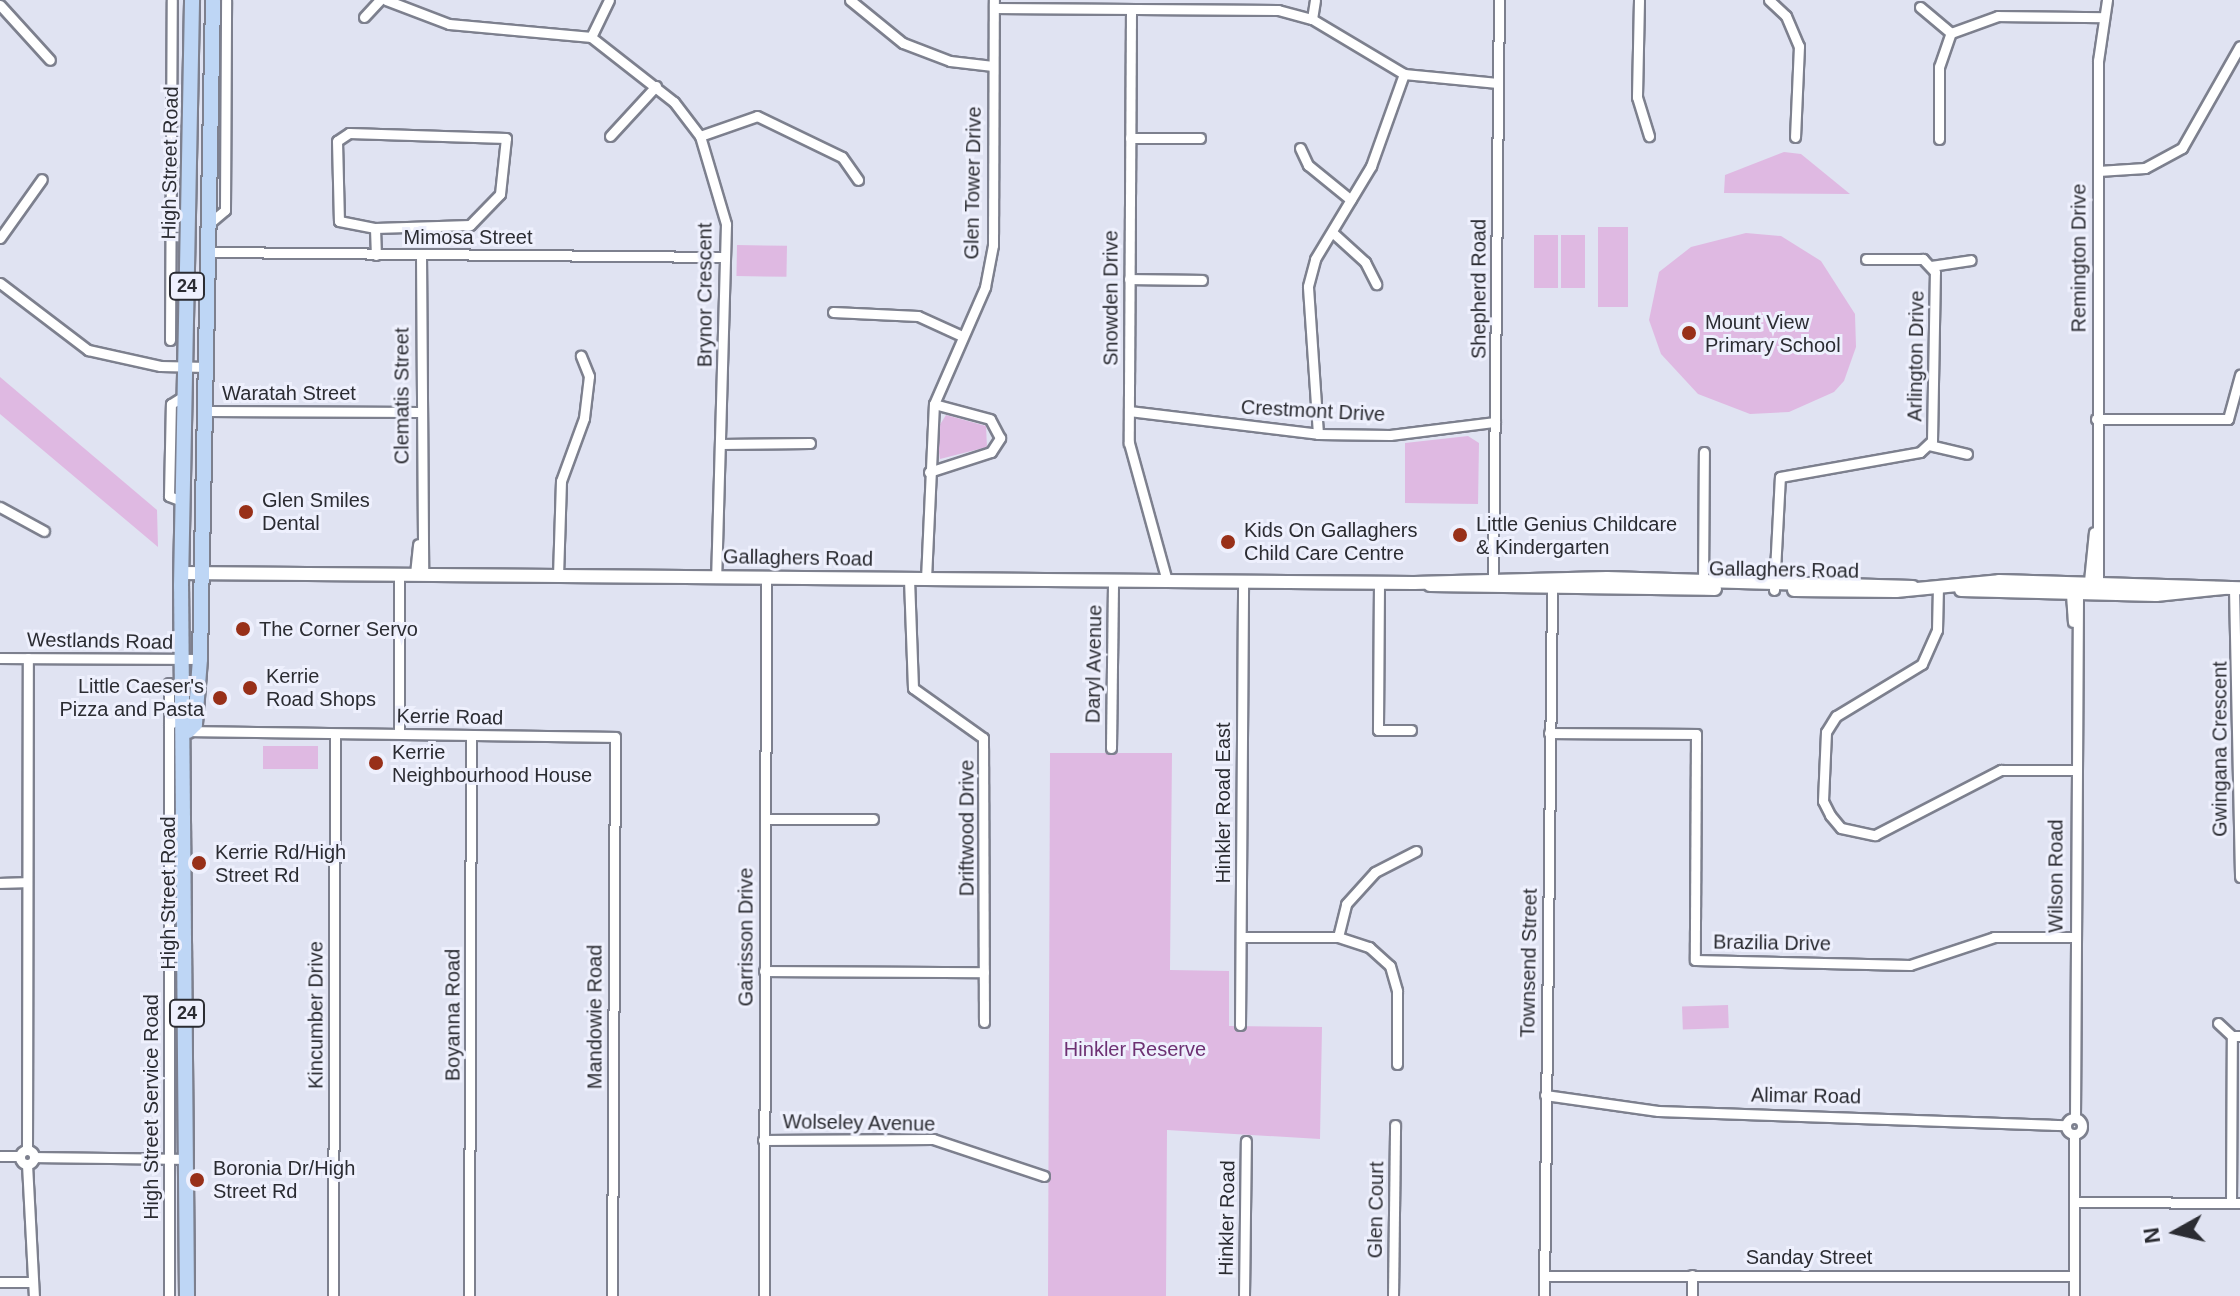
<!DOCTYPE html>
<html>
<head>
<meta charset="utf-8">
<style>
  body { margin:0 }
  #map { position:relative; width:2240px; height:1296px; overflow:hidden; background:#e0e3f2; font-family:Arial,sans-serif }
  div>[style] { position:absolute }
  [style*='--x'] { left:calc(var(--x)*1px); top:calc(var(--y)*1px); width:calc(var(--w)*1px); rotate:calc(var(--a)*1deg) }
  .green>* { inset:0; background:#dfb9e2; transform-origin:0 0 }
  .roads { filter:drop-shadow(2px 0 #7d808e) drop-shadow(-2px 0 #7d808e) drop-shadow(0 2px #7d808e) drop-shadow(0 -2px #7d808e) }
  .street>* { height:9px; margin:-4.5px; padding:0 4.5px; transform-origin:4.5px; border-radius:4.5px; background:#fff }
  .street>.ring { margin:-4.5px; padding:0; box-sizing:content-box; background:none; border:9px solid #fff; border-radius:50% }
  .secondary>* { height:12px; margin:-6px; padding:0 6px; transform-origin:6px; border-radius:6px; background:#fff }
  .primary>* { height:14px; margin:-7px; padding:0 7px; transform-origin:7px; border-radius:7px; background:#bed6f5 }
  .dots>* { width:22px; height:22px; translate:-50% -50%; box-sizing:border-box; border:4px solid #eef0fd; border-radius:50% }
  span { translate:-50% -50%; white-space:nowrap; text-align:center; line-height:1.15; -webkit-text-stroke:6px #eef0fd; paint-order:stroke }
  .shield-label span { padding:2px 6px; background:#eef0fd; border:2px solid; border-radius:6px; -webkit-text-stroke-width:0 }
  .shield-label { font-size:18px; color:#2b2c32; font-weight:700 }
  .street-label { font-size:20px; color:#2b2c32 }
  .poi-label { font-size:20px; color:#2b2c32 }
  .left { translate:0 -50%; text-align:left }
  .right { translate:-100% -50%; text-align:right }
  .park-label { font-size:20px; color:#6d3173 }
  .north { position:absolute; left:2136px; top:1192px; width:80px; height:80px; -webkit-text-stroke:6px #eef0fd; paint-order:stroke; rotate:262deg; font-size:22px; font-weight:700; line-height:32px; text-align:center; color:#2b2c32 }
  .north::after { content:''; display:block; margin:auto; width:28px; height:36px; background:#2b2c32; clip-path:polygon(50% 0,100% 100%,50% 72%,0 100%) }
</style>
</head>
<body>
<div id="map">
  <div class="green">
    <i style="clip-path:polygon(1784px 152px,1801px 154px,1850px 194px,1724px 193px,1725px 175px)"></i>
    <i style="left:1598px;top:227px;width:30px;height:80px"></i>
    <i style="clip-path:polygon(1746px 233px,1781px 236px,1821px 261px,1855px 314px,1856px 347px,1844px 381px,1834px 392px,1789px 412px,1750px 414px,1698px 394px,1661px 354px,1649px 320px,1659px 272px,1691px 247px)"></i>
    <i style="left:1534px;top:235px;width:24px;height:53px"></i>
    <i style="left:1561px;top:235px;width:24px;height:53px"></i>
    <i style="left:737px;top:245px;width:50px;height:31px;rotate:1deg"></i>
    <i style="clip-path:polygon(0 377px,157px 510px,158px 547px,0 414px)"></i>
    <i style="clip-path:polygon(946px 415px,986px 426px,987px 447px,940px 459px,936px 431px)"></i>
    <i style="clip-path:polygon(1468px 436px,1479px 443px,1478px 504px,1405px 503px,1405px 443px)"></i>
    <i style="left:263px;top:746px;width:55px;height:23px"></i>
    <i style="clip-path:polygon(1050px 753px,1172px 753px,1170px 970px,1229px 971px,1229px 1026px,1322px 1027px,1320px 1139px,1167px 1130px,1166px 1296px,1048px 1296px)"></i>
    <i style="left:1728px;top:1005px;width:23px;height:46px;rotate:88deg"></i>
  </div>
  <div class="roads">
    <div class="street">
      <i style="--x:386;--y:0;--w:67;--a:20.9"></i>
      <i style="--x:449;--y:24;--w:143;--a:5.2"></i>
      <i style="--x:591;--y:37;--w:105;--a:38.1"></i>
      <i style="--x:674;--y:102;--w:43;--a:52.6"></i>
      <i style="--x:700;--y:136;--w:92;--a:73.5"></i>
      <i style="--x:726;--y:224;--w:353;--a:91.6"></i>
      <i style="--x:850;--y:0;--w:68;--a:39.1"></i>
      <i style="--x:903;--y:43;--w:50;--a:21"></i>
      <i style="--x:950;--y:61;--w:43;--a:6.6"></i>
      <i style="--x:1639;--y:0;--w:97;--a:91.2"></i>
      <i style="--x:1637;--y:97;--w:41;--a:72.9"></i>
      <i style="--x:1769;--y:0;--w:23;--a:43"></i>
      <i style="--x:1786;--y:16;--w:33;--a:67"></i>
      <i style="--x:1799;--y:46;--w:91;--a:92.5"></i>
      <i style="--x:0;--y:5;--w:74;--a:47.7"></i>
      <i style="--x:1920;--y:7;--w:40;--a:40"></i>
      <i style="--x:994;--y:8;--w:284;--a:0.4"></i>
      <i style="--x:1278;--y:10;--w:35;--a:15"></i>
      <i style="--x:1312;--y:19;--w:107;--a:30.9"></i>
      <i style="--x:1404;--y:74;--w:94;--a:5.5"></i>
      <i style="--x:1131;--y:10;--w:433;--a:90.3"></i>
      <i style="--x:1129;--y:443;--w:143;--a:74.6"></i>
      <i style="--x:364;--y:17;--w:23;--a:-47"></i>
      <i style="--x:1312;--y:19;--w:19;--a:-81"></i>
      <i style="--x:591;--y:37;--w:41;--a:-64.1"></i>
      <i style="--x:610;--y:136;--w:68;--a:-47.4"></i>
      <i style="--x:700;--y:136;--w:60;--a:-19.3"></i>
      <i style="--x:757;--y:116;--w:94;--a:25.8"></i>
      <i style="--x:842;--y:157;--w:28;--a:55"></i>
      <i style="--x:1130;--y:138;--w:70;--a:0"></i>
      <i style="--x:1939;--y:139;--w:72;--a:-90"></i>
      <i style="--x:1939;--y:67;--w:36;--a:-71"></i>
      <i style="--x:1951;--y:33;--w:50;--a:-19.9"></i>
      <i style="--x:1998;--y:16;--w:104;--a:0.6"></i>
      <i style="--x:1300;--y:148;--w:19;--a:65"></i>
      <i style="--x:1308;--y:165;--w:55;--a:39.1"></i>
      <i style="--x:2098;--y:171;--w:47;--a:-3.7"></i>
      <i style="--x:2145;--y:168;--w:42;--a:-28.4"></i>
      <i style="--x:2182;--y:148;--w:117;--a:-60.4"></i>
      <i style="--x:212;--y:221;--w:17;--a:-40"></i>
      <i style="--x:225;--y:210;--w:210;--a:-89.7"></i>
      <i style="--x:375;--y:228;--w:95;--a:-1.8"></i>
      <i style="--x:470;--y:225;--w:43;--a:-45.9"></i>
      <i style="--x:500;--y:194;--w:56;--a:-83.9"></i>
      <i style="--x:506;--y:138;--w:157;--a:-178.2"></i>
      <i style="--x:349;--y:133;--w:14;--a:146"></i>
      <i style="--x:337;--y:141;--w:80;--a:88.6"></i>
      <i style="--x:339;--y:221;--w:37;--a:11"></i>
      <i style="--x:375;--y:228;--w:27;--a:88"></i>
      <i style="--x:1332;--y:232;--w:45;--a:42.3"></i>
      <i style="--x:1365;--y:262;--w:25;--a:63"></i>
      <i style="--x:0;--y:238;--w:72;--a:-54.6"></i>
      <i style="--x:212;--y:252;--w:513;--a:0.56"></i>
      <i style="--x:421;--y:254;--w:321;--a:89.6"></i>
      <i style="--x:1931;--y:266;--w:40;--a:-8.5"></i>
      <i style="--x:1129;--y:279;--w:73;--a:0.8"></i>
      <i style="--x:0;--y:283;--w:111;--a:37.3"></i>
      <i style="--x:88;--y:350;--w:74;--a:12.5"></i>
      <i style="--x:160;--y:366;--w:48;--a:1.2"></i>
      <i style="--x:833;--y:312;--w:85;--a:2.7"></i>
      <i style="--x:918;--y:316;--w:48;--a:24.4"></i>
      <i style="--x:170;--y:340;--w:340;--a:-89.7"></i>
      <i style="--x:207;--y:411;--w:213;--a:0.3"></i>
      <i style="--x:1129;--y:411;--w:190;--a:6.9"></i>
      <i style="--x:1318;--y:434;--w:72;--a:0.8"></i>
      <i style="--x:1390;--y:435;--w:106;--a:-7.1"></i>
      <i style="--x:2096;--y:419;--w:132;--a:0"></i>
      <i style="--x:2228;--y:419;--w:46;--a:-74.7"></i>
      <i style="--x:1318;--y:434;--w:148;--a:-93.9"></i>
      <i style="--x:1308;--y:286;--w:28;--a:-75"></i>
      <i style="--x:1315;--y:259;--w:109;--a:-58.9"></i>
      <i style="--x:1371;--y:166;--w:98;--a:-70.3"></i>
      <i style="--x:720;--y:444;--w:90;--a:-0.6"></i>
      <i style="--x:1929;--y:445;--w:39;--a:13"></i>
      <i style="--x:929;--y:472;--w:65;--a:-17.9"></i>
      <i style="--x:991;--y:452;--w:17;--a:-57"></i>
      <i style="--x:1000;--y:438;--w:21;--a:-118"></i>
      <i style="--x:990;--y:419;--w:58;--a:-165"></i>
      <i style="--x:182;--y:501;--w:14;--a:-159"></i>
      <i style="--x:169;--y:496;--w:92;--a:-88.8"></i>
      <i style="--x:171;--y:404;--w:15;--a:-32"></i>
      <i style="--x:0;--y:507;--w:50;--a:28.6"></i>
      <i style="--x:415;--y:574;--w:30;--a:-84"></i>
      <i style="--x:558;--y:576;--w:95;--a:-88.2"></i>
      <i style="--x:561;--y:481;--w:67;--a:-69.9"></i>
      <i style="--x:584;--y:418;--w:42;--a:-83.2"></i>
      <i style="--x:589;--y:376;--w:22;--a:-112"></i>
      <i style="--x:1493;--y:578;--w:578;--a:-89.41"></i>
      <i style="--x:909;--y:579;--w:109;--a:87.9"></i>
      <i style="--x:913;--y:688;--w:86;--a:35.5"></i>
      <i style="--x:983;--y:738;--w:284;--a:89.8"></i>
      <i style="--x:926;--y:579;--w:175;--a:-87.4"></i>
      <i style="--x:934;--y:404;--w:128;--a:-66.4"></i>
      <i style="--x:985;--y:287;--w:43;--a:-79.2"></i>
      <i style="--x:993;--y:245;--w:245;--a:-89.8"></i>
      <i style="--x:2089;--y:581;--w:49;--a:-84.2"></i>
      <i style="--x:2098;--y:582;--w:521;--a:-90"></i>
      <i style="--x:2098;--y:61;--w:62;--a:-81.6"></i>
      <i style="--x:1379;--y:583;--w:147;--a:90.4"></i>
      <i style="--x:1378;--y:730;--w:33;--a:0"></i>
      <i style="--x:1703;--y:585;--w:133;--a:-89.6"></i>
      <i style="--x:1938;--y:586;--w:44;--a:91.3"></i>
      <i style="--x:1937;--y:630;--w:37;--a:114"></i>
      <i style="--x:1922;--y:664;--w:100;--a:148.8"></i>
      <i style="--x:1836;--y:716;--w:19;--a:122"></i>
      <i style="--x:1826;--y:732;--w:69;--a:92.5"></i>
      <i style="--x:1823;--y:801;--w:16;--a:63"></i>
      <i style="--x:1830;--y:815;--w:17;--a:50"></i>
      <i style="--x:1841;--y:828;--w:35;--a:12"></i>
      <i style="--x:1875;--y:835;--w:142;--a:-27.3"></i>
      <i style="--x:2001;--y:770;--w:73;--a:0"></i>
      <i style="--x:2234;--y:588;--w:289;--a:88.8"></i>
      <i style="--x:1774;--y:590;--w:113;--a:-87"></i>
      <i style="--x:1780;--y:477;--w:142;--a:-10.1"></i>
      <i style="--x:1920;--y:452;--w:16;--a:-43"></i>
      <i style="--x:1932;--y:441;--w:169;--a:-89"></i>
      <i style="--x:1935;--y:272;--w:18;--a:-133"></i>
      <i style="--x:1923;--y:259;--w:57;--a:180"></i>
      <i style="--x:2071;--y:594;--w:28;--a:86"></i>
      <i style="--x:0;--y:658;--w:200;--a:0.3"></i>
      <i style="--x:169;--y:683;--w:42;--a:90"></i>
      <i style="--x:188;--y:731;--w:427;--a:0.8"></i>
      <i style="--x:615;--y:737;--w:559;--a:90.31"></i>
      <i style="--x:399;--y:733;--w:159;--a:-90"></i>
      <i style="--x:1549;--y:733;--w:147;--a:0.4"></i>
      <i style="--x:1696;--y:734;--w:226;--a:90.3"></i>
      <i style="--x:1695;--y:960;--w:215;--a:1.3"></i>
      <i style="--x:1910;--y:965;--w:89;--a:-18.4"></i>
      <i style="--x:1994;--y:937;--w:80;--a:0"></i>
      <i style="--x:1111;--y:748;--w:168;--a:-89.3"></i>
      <i style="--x:765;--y:819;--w:108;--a:0"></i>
      <i style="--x:0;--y:883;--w:27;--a:-2"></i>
      <i style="--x:1241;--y:937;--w:97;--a:0"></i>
      <i style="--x:1338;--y:937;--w:33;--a:18"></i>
      <i style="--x:1369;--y:947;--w:28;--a:42"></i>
      <i style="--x:1390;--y:966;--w:26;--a:74"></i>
      <i style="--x:1397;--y:991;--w:73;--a:90"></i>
      <i style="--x:1338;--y:937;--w:34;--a:-76"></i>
      <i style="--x:1346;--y:904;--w:43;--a:-47.8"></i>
      <i style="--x:1375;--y:872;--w:46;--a:-27.1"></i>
      <i style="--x:764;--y:971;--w:220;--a:0.3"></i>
      <i style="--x:2218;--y:1023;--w:19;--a:43"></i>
      <i style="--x:1240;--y:1025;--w:444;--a:-89.6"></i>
      <i style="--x:1545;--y:1095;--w:114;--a:8.1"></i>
      <i style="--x:1658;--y:1111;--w:408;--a:2"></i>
      <i style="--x:2075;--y:1118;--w:524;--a:-89.67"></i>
      <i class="ring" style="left:2066px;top:1118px;width:7px;height:7px"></i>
      <i style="--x:2074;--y:1134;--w:162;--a:90"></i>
      <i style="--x:763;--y:1140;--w:170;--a:-0.3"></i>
      <i style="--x:933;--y:1139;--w:117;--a:18.4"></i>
      <i style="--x:27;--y:1149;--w:491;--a:-89.9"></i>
      <i class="ring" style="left:20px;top:1150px;width:5px;height:5px"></i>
      <i style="--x:0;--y:1156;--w:20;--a:0"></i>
      <i style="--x:34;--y:1157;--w:153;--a:0.7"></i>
      <i style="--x:27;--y:1164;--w:132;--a:87"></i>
      <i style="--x:2074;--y:1202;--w:166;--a:0.3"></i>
      <i style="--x:2231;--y:1203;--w:167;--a:-89.7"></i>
      <i style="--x:2232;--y:1036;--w:8;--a:0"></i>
      <i style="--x:1545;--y:1276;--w:529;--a:0"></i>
      <i style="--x:0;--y:1282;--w:33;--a:0"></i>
      <i style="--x:169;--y:1296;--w:571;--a:-90"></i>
      <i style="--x:169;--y:725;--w:17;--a:-36"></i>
      <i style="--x:333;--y:1296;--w:562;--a:-89.8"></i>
      <i style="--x:469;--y:1296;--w:561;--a:-89.8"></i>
      <i style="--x:764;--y:1296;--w:719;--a:-89.84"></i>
      <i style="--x:1244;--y:1296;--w:155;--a:-89.3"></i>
      <i style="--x:1393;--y:1296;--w:171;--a:-89.3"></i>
      <i style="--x:1544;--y:1296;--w:706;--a:-89.35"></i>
      <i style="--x:1692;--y:1296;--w:21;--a:-90"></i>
    </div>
    <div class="secondary">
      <i style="--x:181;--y:573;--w:1233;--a:0.46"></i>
      <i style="--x:1414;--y:583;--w:193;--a:-1.5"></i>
      <i style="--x:1607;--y:578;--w:306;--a:1.7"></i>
      <i style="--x:1430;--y:585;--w:285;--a:0.8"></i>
      <i style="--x:1794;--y:590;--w:102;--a:0.6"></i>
      <i style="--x:1896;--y:591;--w:103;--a:-5.5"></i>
      <i style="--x:1999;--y:581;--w:241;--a:1.7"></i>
      <i style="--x:1961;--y:590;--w:195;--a:1.5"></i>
      <i style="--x:2156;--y:595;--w:68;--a:-5.9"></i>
    </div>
    <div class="primary">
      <i style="--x:188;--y:731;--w:10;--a:-45"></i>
      <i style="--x:195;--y:724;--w:65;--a:-85.6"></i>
      <i style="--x:200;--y:659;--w:659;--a:-88.87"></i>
      <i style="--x:187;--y:1296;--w:710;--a:-90.48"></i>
      <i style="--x:181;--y:586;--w:586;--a:-88.92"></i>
    </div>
  </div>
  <div class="dots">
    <i style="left:1689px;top:333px;background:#983019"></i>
    <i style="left:246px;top:512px;background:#983019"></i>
    <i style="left:1460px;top:535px;background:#983019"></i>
    <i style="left:1228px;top:542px;background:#983019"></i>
    <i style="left:243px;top:629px;background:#983019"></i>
    <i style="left:250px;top:688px;background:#983019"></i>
    <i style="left:220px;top:698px;background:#983019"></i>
    <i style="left:376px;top:763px;background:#983019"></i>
    <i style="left:199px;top:863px;background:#983019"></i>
    <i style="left:197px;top:1180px;background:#983019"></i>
  </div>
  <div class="shield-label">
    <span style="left:187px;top:286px">24</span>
    <span style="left:187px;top:1013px">24</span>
  </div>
  <div class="street-label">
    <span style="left:170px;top:163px;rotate:-89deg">High Street Road</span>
    <span style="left:973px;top:183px;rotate:-89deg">Glen Tower Drive</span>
    <span style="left:468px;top:237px">Mimosa Street</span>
    <span style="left:2079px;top:258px;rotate:-90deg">Remington Drive</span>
    <span style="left:1479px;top:289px;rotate:-90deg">Shepherd Road</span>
    <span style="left:705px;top:295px;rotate:-90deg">Brynor Crescent</span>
    <span style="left:1111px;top:298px;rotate:-90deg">Snowden Drive</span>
    <span style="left:1916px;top:356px;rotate:-89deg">Arlington Drive</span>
    <span style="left:289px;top:393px">Waratah Street</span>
    <span style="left:402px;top:396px;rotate:-90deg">Clematis Street</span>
    <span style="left:1313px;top:411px;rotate:3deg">Crestmont Drive</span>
    <span style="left:798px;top:558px;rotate:1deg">Gallaghers Road</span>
    <span style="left:1784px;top:570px;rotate:1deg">Gallaghers Road</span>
    <span style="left:100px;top:641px;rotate:1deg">Westlands Road</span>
    <span style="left:1094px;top:664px;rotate:-89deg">Daryl Avenue</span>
    <span style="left:450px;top:717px;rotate:1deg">Kerrie Road</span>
    <span style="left:2220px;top:749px;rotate:-90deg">Gwingana Crescent</span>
    <span style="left:1223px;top:803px;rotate:-90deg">Hinkler Road East</span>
    <span style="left:967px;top:828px;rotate:-90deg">Driftwood Drive</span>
    <span style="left:2056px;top:876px;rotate:-90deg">Wilson Road</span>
    <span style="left:168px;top:893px;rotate:-90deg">High Street Road</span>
    <span style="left:746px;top:937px;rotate:-90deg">Garrisson Drive</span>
    <span style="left:1772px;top:943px;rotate:1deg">Brazilia Drive</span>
    <span style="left:1529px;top:963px;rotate:-89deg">Townsend Street</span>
    <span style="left:316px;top:1015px;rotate:-90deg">Kincumber Drive</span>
    <span style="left:453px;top:1015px;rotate:-90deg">Boyanna Road</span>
    <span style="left:595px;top:1017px;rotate:-90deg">Mandowie Road</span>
    <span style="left:1806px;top:1096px;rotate:1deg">Alimar Road</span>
    <span style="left:151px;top:1107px;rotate:-90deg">High Street Service Road</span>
    <span style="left:859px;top:1123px;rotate:1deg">Wolseley Avenue</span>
    <span style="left:1376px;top:1210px;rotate:-89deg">Glen Court</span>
    <span style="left:1227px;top:1218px;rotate:-89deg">Hinkler Road</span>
    <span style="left:1809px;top:1257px">Sanday Street</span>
  </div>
  <div class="poi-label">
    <span class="left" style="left:1705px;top:334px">Mount View<br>Primary School</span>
    <span class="left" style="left:262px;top:512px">Glen Smiles<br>Dental</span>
    <span class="left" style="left:1476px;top:536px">Little Genius Childcare<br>&amp; Kindergarten</span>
    <span class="left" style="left:1244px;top:542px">Kids On Gallaghers<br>Child Care Centre</span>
    <span class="left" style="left:259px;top:629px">The Corner Servo</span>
    <span class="left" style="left:266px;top:688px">Kerrie<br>Road Shops</span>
    <span class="right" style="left:204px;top:698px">Little Caeser's<br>Pizza and Pasta</span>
    <span class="left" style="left:392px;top:764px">Kerrie<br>Neighbourhood House</span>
    <span class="left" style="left:215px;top:864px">Kerrie Rd/High<br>Street Rd</span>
    <span class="left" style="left:213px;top:1180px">Boronia Dr/High<br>Street Rd</span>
  </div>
  <div class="park-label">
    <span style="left:1135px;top:1049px">Hinkler Reserve</span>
  </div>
  <div class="north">N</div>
</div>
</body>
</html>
